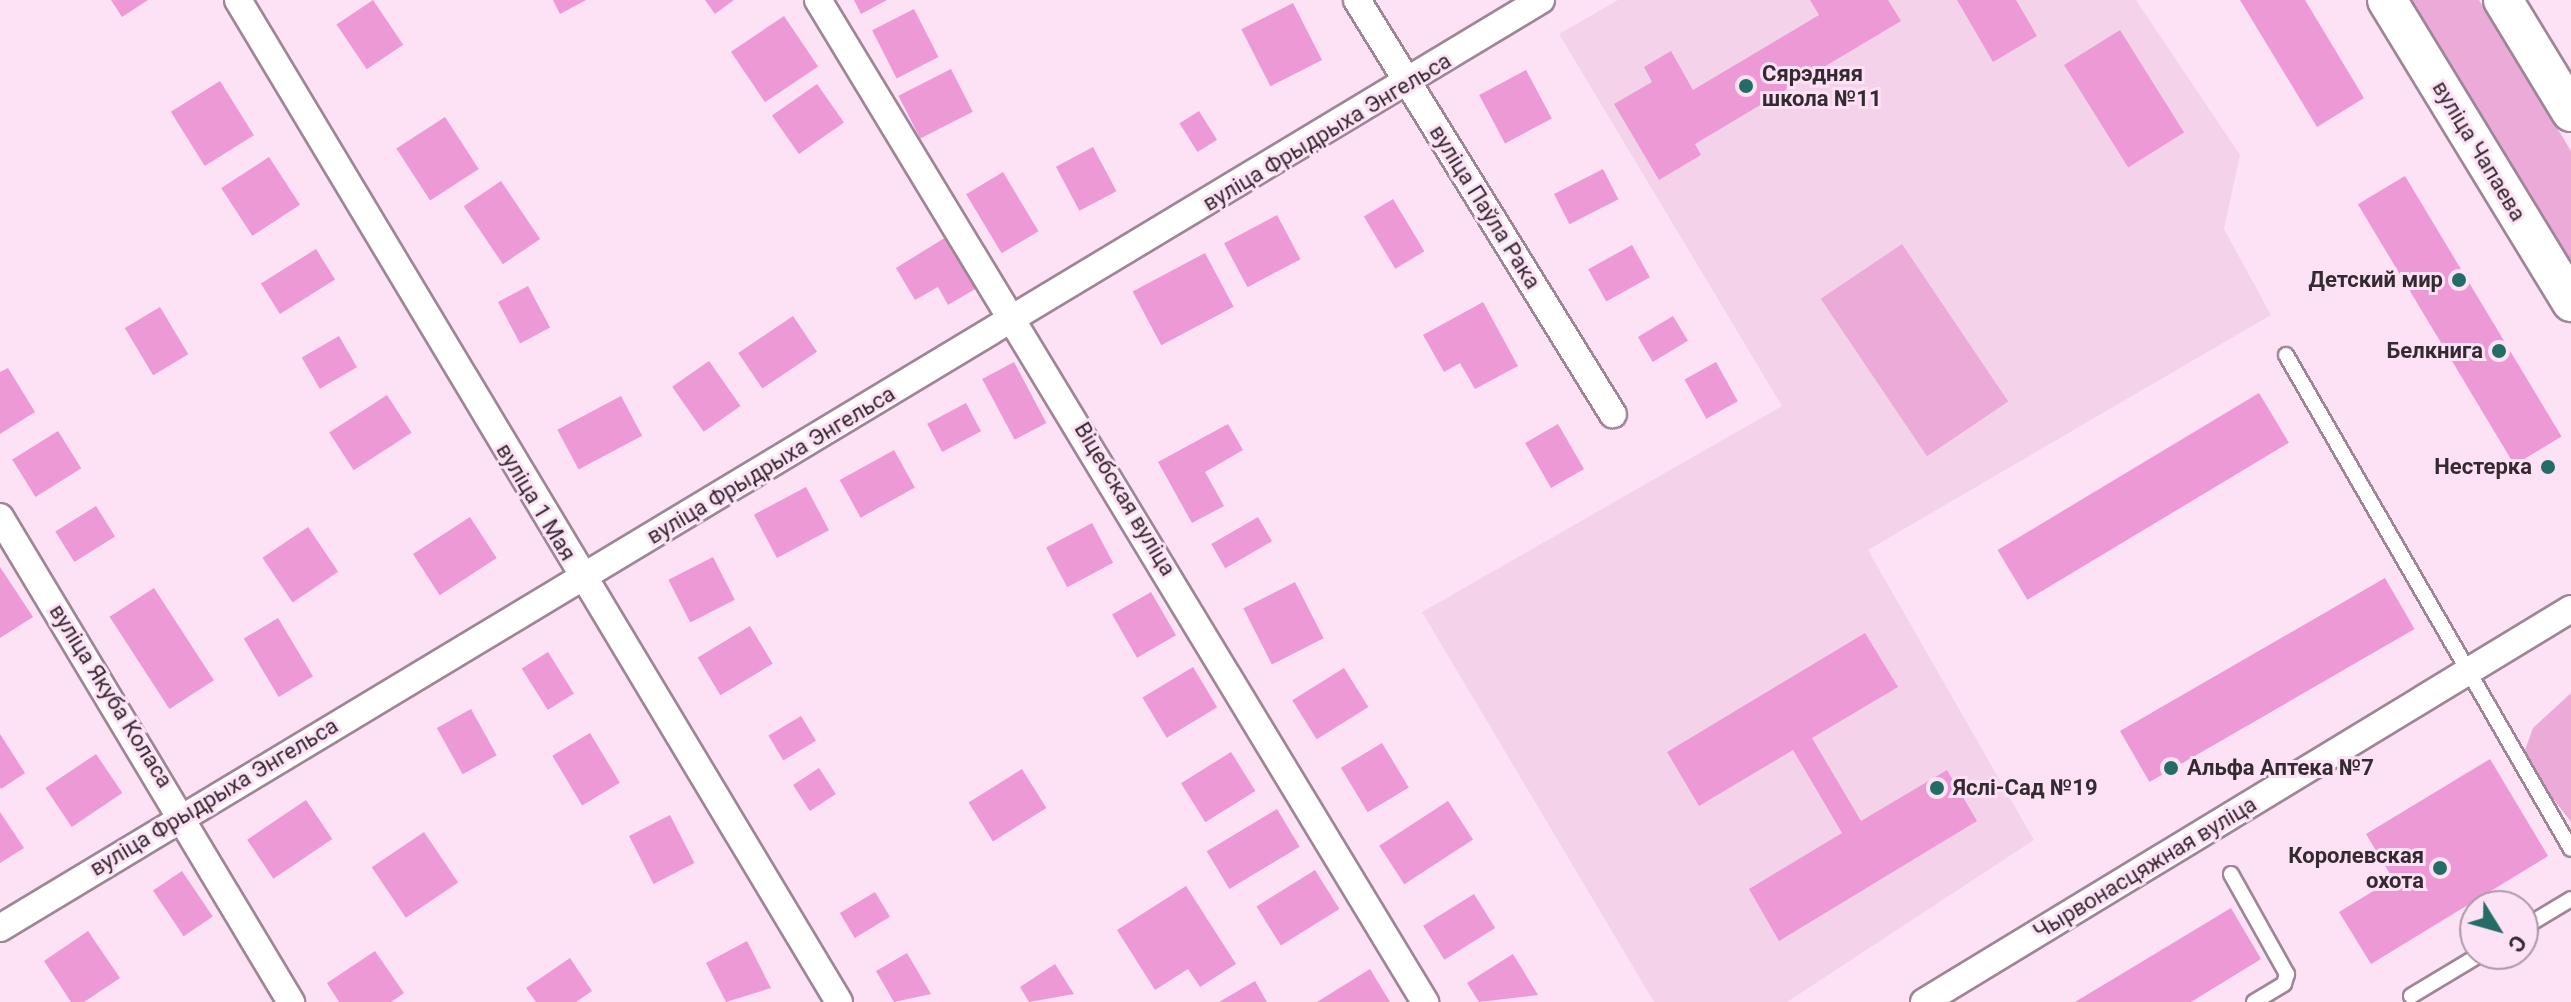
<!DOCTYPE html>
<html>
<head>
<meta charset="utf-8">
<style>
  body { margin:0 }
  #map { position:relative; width:2571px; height:1002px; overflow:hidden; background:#fde2f5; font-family:Roboto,sans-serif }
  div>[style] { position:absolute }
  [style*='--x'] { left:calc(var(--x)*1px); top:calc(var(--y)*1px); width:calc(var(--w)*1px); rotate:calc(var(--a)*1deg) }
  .built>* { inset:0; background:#f4d3ea }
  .green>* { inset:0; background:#ecaad9; transform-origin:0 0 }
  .building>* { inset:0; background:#ed99d6; transform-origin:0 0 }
  .roads { filter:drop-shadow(2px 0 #9e8697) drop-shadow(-2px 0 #9e8697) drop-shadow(0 2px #9e8697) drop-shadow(0 -2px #9e8697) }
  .service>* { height:14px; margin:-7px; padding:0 7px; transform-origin:7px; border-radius:7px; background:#fff }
  .minor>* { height:26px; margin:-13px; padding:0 13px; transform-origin:13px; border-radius:13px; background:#fff }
  .secondary>* { height:38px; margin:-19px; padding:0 19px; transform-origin:19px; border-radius:19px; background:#fff }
  .dots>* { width:22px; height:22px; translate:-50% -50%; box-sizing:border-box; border:4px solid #fde2f5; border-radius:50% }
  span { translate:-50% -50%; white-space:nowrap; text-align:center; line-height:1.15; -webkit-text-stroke:6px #fde2f5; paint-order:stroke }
  .poi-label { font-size:22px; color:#342a31; font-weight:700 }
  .left { translate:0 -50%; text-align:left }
  .right { translate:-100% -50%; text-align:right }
  .street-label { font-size:22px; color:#342a31 }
  .north { position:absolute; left:2459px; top:890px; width:80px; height:80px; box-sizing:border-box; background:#fde2f5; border:2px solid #ad98a7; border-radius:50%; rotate:127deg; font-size:22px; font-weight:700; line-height:32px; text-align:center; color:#342a31 }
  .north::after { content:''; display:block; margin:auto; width:28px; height:36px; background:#246d67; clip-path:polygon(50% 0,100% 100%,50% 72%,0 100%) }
</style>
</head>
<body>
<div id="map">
  <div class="built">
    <i style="clip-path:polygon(1618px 0,2136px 0,2240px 155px,2224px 229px,2271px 315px,1868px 550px,2034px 840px,1787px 1002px,1654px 1002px,1422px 612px,1782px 406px,1559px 34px)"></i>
  </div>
  <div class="green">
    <i style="clip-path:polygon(2401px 0,2479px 0,2571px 151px,2571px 281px)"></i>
    <i style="left:1902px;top:244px;width:190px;height:98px;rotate:56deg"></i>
    <i style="clip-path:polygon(2571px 693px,2571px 822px,2522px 758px,2533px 728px)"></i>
  </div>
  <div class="building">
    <i style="clip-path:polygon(111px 0,148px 0,122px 17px)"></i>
    <i style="left:373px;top:0;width:54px;height:44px;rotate:56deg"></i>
    <i style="clip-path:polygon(553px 0,586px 0,560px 14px)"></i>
    <i style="clip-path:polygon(705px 0,734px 0,715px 14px)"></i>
    <i style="clip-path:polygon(854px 0,887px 0,861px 14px)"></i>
    <i style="clip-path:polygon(1810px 0,1888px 0,1901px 21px,1695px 144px,1701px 155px,1659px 180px,1614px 104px,1652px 82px,1644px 67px,1671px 51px,1693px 90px,1819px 15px)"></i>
    <i style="clip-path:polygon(1957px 0,2016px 0,2037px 36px,1993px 62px)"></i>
    <i style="clip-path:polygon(2240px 0,2305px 0,2364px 98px,2317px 127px)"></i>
    <i style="left:1293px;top:3px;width:64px;height:58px;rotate:63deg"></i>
    <i style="left:914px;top:9px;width:54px;height:47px;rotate:63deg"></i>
    <i style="left:784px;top:16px;width:61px;height:64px;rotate:56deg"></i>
    <i style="left:2120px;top:30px;width:121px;height:66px;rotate:58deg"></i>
    <i style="left:951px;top:69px;width:48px;height:59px;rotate:63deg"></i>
    <i style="left:1526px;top:70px;width:55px;height:53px;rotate:62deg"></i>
    <i style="left:220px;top:81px;width:64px;height:58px;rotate:58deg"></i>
    <i style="left:817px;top:84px;width:47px;height:55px;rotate:55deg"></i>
    <i style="left:1199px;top:111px;width:34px;height:23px;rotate:58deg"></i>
    <i style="left:445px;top:117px;width:62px;height:58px;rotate:57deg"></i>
    <i style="left:1093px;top:147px;width:50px;height:42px;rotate:62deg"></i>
    <i style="left:269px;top:157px;width:57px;height:57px;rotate:57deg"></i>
    <i style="left:1603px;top:169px;width:34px;height:55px;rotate:63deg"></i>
    <i style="left:1003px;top:172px;width:69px;height:43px;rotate:59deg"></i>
    <i style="left:2405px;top:176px;width:304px;height:55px;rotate:59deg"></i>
    <i style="left:501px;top:181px;width:70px;height:45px;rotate:56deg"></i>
    <i style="left:1393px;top:199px;width:61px;height:34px;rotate:59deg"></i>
    <i style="left:1277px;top:215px;width:50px;height:60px;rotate:62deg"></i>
    <i style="clip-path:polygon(951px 234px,982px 285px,948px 305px,938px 287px,915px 300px,896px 268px)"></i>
    <i style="left:1632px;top:245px;width:37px;height:50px;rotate:61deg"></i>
    <i style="left:316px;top:249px;width:36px;height:65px;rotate:58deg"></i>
    <i style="left:1205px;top:253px;width:61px;height:82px;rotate:62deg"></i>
    <i style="left:528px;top:286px;width:47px;height:34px;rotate:62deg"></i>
    <i style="clip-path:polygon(1483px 302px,1518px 366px,1475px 389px,1460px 363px,1444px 372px,1423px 335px)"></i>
    <i style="left:160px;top:307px;width:55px;height:41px;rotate:59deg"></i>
    <i style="left:793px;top:316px;width:43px;height:66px;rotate:56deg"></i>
    <i style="left:1673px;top:316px;width:29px;height:41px;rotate:59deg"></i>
    <i style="left:339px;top:336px;width:36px;height:43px;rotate:60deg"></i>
    <i style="left:709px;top:361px;width:55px;height:45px;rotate:55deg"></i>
    <i style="left:1014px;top:362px;width:69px;height:36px;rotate:62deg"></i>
    <i style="left:1716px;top:362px;width:45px;height:36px;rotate:61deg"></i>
    <i style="clip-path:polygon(8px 368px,35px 412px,0 434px,0 372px)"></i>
    <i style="left:2259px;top:393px;width:58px;height:305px;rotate:59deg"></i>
    <i style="left:387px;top:395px;width:45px;height:69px;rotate:57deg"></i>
    <i style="left:621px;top:396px;width:45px;height:72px;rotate:62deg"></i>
    <i style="left:966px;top:403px;width:32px;height:44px;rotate:62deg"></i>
    <i style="clip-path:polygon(1228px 424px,1243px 450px,1205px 472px,1224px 506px,1192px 523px,1158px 462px)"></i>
    <i style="left:1558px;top:424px;width:52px;height:38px;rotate:60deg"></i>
    <i style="left:58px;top:431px;width:44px;height:54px;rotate:58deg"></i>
    <i style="left:894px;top:450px;width:43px;height:62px;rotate:61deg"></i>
    <i style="left:806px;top:487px;width:49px;height:59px;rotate:62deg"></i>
    <i style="left:96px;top:506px;width:36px;height:48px;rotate:58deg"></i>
    <i style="left:470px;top:517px;width:49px;height:68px;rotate:57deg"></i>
    <i style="left:1258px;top:517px;width:28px;height:54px;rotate:60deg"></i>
    <i style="left:1092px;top:523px;width:45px;height:52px;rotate:62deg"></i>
    <i style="left:308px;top:527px;width:54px;height:55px;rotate:56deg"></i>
    <i style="left:713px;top:557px;width:48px;height:50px;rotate:63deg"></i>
    <i style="clip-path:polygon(0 567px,33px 617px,0 638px)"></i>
    <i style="left:2385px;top:578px;width:59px;height:306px;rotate:60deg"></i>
    <i style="left:1295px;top:582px;width:63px;height:58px;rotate:63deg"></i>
    <i style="left:154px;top:588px;width:110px;height:53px;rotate:57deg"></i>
    <i style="left:1151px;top:592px;width:50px;height:45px;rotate:60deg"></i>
    <i style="left:278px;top:618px;width:68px;height:40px;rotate:59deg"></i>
    <i style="left:750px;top:626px;width:44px;height:61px;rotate:59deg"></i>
    <i style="clip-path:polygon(1865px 633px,1898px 687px,1812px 738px,1861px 821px,1947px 770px,1977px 821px,1779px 941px,1749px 889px,1842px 833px,1793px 750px,1699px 806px,1667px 752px)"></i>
    <i style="left:548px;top:652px;width:49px;height:31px;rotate:58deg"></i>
    <i style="left:1193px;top:667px;width:47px;height:59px;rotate:59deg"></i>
    <i style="left:1344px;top:668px;width:46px;height:61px;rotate:58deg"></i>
    <i style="left:471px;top:709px;width:53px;height:39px;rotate:61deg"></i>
    <i style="left:801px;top:716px;width:29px;height:38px;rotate:59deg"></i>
    <i style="left:590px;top:733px;width:58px;height:44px;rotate:59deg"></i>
    <i style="clip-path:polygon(0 734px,25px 773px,1px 789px,0 787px)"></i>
    <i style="left:1382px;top:743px;width:52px;height:48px;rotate:59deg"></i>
    <i style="left:1231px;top:752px;width:46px;height:59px;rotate:58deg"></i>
    <i style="left:96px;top:754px;width:47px;height:61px;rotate:56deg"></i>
    <i style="clip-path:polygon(2490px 759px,2548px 856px,2371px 964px,2339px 912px,2393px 879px,2366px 834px)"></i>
    <i style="left:819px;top:768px;width:31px;height:31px;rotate:57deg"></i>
    <i style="left:1022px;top:769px;width:46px;height:63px;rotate:58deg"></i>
    <i style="left:306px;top:800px;width:47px;height:71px;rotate:56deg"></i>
    <i style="left:1448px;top:801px;width:46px;height:82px;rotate:57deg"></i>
    <i style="left:1277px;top:809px;width:44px;height:82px;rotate:59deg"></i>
    <i style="clip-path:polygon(0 812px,24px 848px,0 863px)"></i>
    <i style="left:670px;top:815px;width:54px;height:46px;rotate:63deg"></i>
    <i style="left:424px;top:832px;width:61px;height:63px;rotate:56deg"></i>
    <i style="left:1315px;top:870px;width:46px;height:69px;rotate:58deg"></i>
    <i style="left:182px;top:871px;width:55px;height:35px;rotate:56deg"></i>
    <i style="clip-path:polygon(1186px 886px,1236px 964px,1200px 987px,1188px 969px,1155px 990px,1117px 930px)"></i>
    <i style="left:875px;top:892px;width:29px;height:41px;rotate:59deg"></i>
    <i style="left:1474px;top:894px;width:40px;height:60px;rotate:58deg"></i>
    <i style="clip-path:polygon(2231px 908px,2261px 959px,2191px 1002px,2075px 1002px)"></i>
    <i style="clip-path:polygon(88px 931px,120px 978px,84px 1002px,71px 1002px,44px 961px)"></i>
    <i style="clip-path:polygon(747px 941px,771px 988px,726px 1002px,706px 963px)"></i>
    <i style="clip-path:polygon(375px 951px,404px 993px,391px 1002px,339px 1002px,327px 983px)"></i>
    <i style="clip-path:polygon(907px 953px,931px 994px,894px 1002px,876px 971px)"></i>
    <i style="clip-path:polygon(1513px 954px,1538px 995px,1479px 1002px,1467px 983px)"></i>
    <i style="clip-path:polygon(570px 958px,592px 991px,576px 1002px,536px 1002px,526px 988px)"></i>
    <i style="clip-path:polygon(1055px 964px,1074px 994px,1029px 1002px,1020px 987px)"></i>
    <i style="clip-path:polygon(1370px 969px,1390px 1002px,1317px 1002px)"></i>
    <i style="clip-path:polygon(1255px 981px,1267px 1002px,1219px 1002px)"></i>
  </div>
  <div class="roads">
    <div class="service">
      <i style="--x:2286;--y:355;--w:570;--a:60.02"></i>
      <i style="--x:2231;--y:874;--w:115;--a:60.8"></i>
      <i style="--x:2287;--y:974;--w:10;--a:107"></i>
      <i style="--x:2284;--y:984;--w:35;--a:149"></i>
      <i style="--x:2523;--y:928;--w:56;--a:-31.1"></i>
      <i style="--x:2411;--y:996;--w:82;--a:-31"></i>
    </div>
    <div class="minor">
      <i style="--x:238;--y:0;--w:1168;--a:59.04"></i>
      <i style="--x:818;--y:0;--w:1172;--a:58.79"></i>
      <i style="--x:1357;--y:0;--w:487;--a:58.3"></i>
      <i style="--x:0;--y:517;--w:566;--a:59.04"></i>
      <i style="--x:0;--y:928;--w:1799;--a:-31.06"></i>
      <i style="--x:1924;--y:1002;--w:757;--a:-31.28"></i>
    </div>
    <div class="secondary">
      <i style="--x:2387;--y:0;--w:354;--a:58.6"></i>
      <i style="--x:2503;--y:0;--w:131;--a:58.7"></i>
    </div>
  </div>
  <div class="dots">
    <i style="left:1746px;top:86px;background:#246d67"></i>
    <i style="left:2459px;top:280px;background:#246d67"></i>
    <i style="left:2499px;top:351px;background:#246d67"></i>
    <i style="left:2548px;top:467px;background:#246d67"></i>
    <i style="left:2171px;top:768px;background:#246d67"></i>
    <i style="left:1937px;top:788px;background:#246d67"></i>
    <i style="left:2440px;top:868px;background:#246d67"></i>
  </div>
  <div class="poi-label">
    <span class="left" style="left:1762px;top:86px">Сярэдняя<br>школа №11</span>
    <span class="right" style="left:2443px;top:280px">Детский мир</span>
    <span class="right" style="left:2483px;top:351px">Белкнига</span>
    <span class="right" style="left:2532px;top:467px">Нестерка</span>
    <span class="left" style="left:2187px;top:768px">Альфа Аптека №7</span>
    <span class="left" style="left:1953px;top:788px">Яслі-Сад №19</span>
    <span class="right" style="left:2424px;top:868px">Королевская<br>охота</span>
  </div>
  <div class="street-label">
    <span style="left:1327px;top:132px;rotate:-31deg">вуліца Фрыдрыха Энгельса</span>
    <span style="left:2479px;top:151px;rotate:59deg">вуліца Чапаева</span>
    <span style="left:1485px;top:207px;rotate:58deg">вуліца Паўла Рака</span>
    <span style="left:771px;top:465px;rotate:-31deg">вуліца Фрыдрыха Энгельса</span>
    <span style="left:1125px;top:499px;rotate:59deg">Віцебская вуліца</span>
    <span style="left:536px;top:502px;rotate:59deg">вуліца 1 Мая</span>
    <span style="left:111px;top:696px;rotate:58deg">вуліца Якуба Коласа</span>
    <span style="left:214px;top:797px;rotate:-31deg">вуліца Фрыдрыха Энгельса</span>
    <span style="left:2145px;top:868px;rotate:-31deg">Чырвонасцяжная вуліца</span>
  </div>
  <div class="north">С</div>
</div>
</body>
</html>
